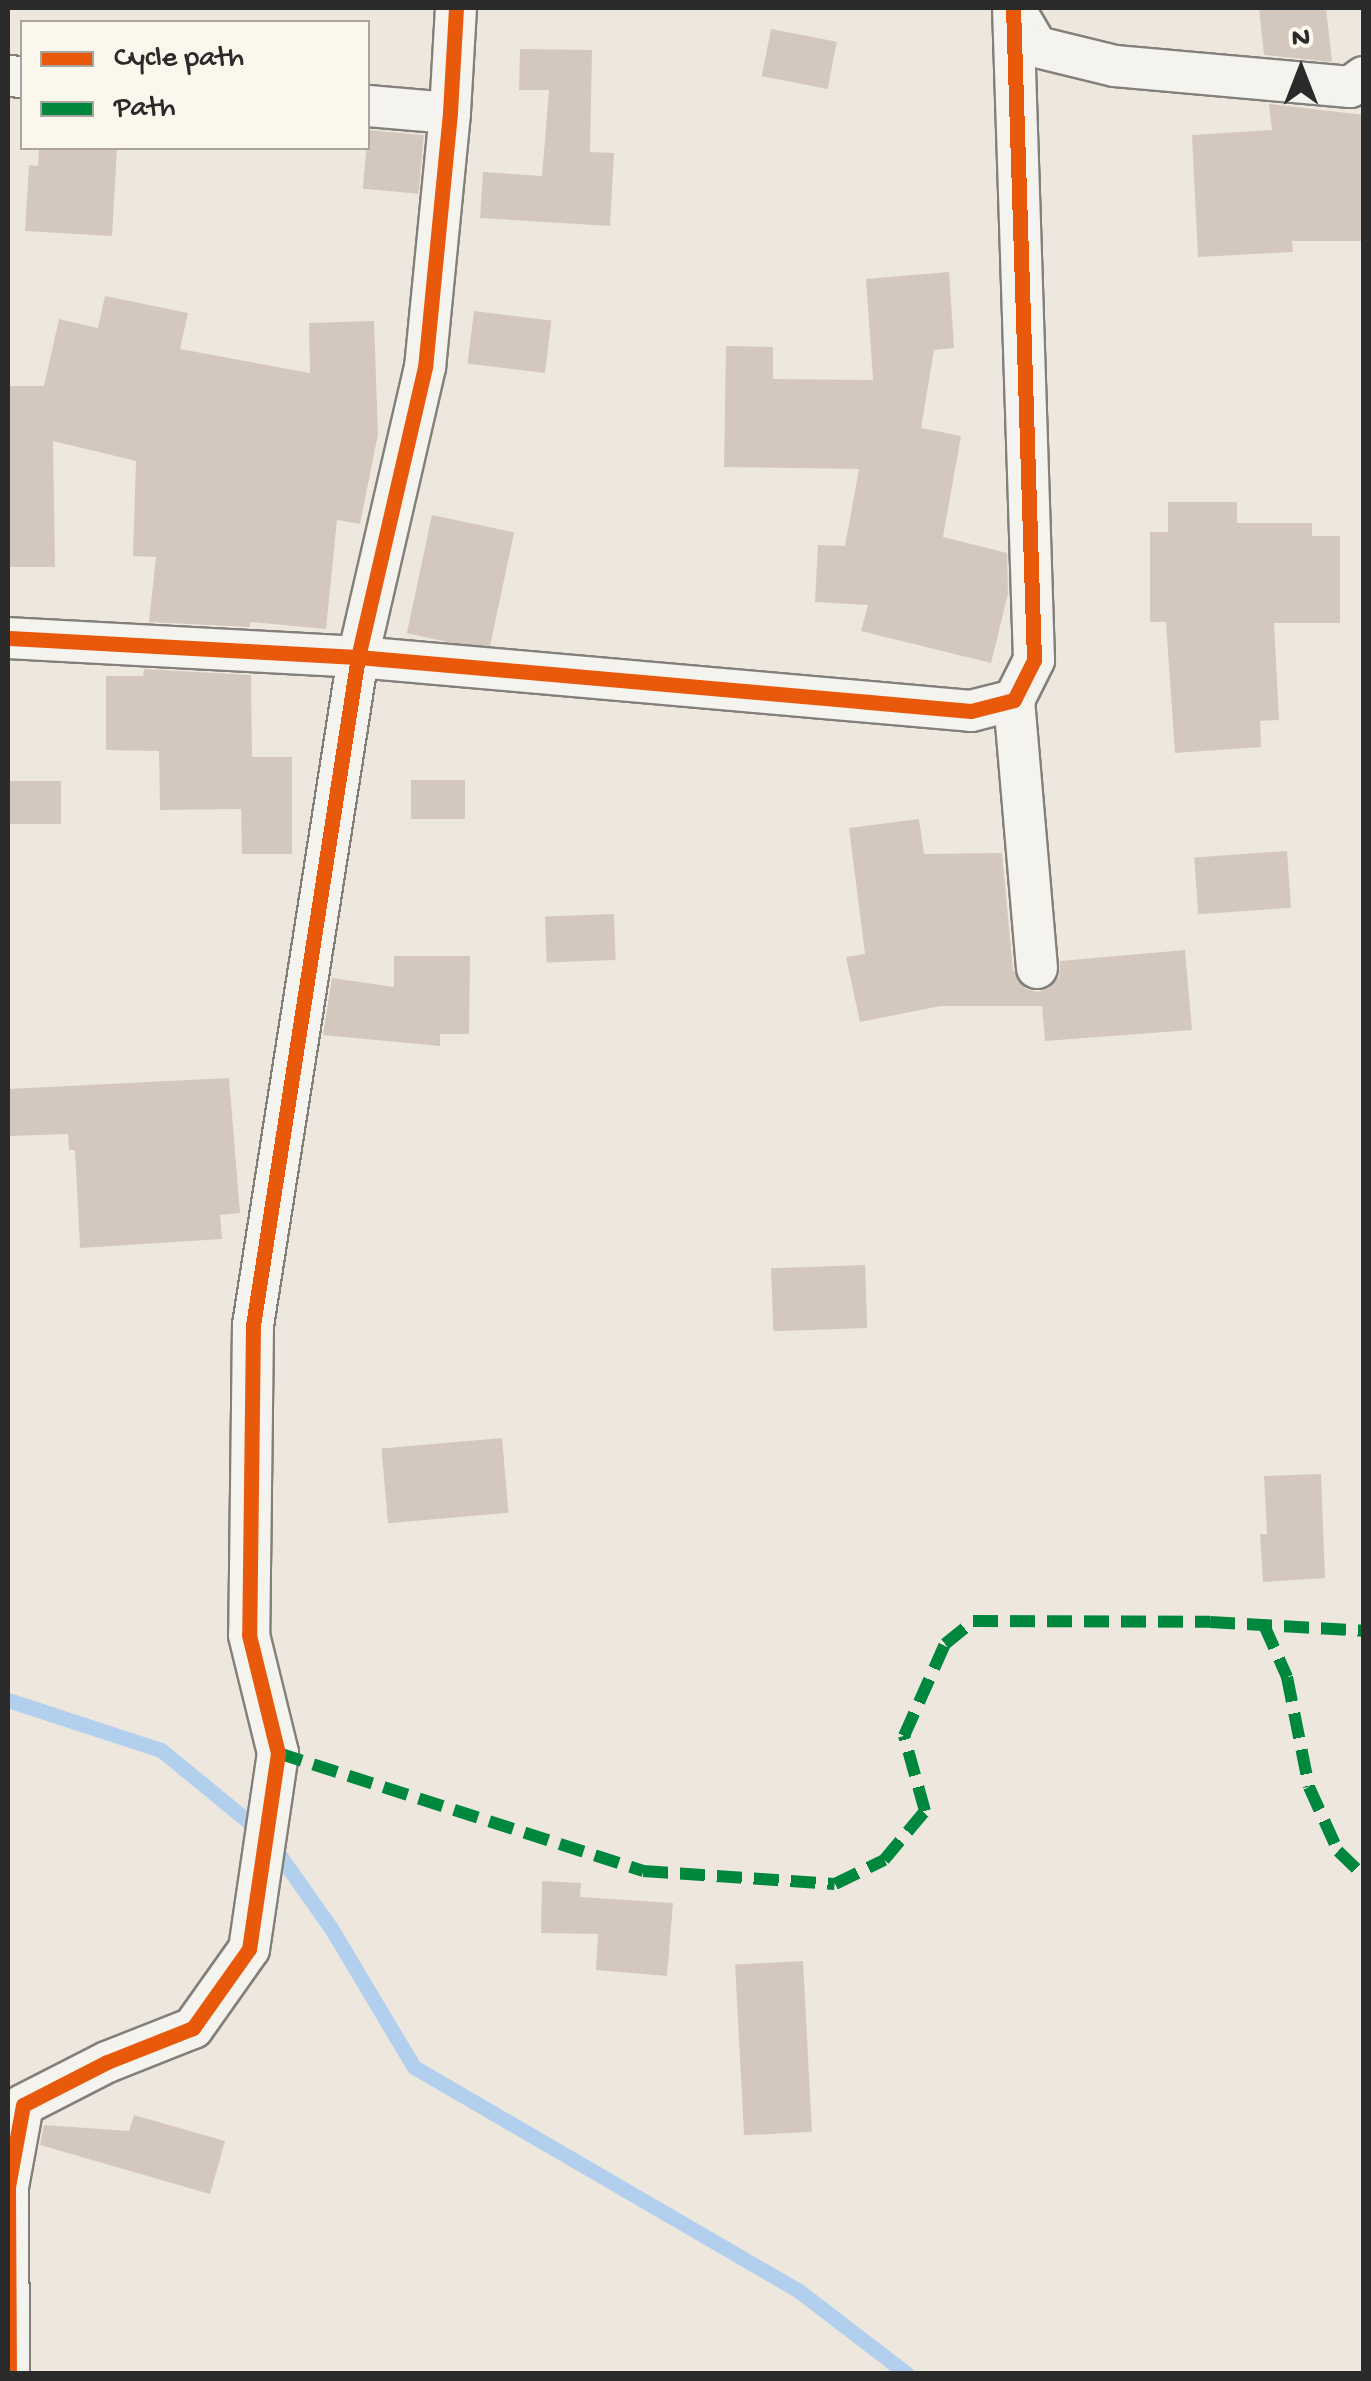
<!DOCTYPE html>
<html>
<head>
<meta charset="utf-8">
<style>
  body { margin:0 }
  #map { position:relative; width:1371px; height:2381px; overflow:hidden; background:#eee7de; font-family:"Gochi Hand",sans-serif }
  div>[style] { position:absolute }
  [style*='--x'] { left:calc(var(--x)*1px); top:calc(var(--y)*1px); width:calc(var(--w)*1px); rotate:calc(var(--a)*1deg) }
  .stream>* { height:15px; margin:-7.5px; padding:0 7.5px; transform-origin:7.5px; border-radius:7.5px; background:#b2d0ed }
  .building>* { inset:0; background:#d4c8be; transform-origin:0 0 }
  .roads { filter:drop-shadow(2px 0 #83807c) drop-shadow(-2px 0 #83807c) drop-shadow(0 2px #83807c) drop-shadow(0 -2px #83807c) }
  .street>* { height:40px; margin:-20px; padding:0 20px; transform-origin:20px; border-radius:20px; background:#f5f3ee }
  .quiet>* { height:12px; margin-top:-6px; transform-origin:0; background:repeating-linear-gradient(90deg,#00873e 0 25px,transparent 0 37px) }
  .cycleway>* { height:15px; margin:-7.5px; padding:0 7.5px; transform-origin:7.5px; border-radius:7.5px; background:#e8590c }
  span { translate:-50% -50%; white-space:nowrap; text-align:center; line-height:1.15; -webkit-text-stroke:10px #fbf7ec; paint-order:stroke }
  .frame { position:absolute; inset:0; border:10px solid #2b2b2b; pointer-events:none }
  .legend { position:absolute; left:20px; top:20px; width:350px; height:130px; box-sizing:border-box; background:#fbf7ec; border:2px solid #a8a59f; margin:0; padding:12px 18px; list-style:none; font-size:30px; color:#2b2b2b }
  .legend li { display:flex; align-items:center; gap:20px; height:50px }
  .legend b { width:50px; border:2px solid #a8a59f }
  .north { position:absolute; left:1251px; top:20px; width:100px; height:100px; -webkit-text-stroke:8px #fbf7ec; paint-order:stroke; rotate:0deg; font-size:28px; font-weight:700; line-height:40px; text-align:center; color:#2b2b2b }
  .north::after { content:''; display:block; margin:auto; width:35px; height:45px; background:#2b2b2b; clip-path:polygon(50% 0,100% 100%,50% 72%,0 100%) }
</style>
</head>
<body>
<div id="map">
  <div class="stream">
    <i style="--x:8;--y:1700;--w:161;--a:18.1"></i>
    <i style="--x:161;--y:1750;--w:136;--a:39.3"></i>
    <i style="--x:266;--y:1836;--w:113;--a:54.8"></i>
    <i style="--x:331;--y:1928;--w:162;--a:59.2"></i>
    <i style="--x:414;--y:2067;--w:445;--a:30.2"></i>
    <i style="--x:799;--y:2291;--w:136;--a:37.5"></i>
  </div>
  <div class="building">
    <i style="clip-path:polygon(1259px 8px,1326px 8px,1332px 62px,1264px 55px)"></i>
    <i style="left:771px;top:29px;width:67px;height:48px;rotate:11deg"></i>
    <i style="clip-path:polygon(520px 49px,592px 50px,590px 152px,614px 153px,610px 226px,480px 218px,483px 172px,542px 176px,549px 90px,519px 90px)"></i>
    <i style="clip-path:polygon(1269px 104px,1364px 115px,1364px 241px,1292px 241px,1293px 252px,1198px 257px,1192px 135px,1272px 130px)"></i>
    <i style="left:368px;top:130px;width:56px;height:59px;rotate:5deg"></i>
    <i style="clip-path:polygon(39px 148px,117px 148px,112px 236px,25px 231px,29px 165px,38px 166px)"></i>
    <i style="clip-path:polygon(949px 272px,954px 348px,934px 350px,921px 428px,961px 436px,943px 537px,1007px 553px,1008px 594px,991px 663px,861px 631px,868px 605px,815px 602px,818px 545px,845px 546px,859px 469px,724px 467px,726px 346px,773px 347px,773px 379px,873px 380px,866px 279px)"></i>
    <i style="clip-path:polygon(105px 296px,188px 313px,180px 349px,310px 373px,309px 323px,374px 321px,378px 434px,360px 524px,337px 520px,326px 629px,250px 622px,250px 627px,149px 622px,156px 557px,133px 556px,136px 461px,53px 441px,55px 567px,8px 567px,8px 386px,44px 386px,59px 319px,98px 328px)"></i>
    <i style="left:474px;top:311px;width:78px;height:53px;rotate:7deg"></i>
    <i style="clip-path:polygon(1168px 502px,1237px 502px,1237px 523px,1312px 523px,1312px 536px,1340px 536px,1340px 623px,1274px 623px,1279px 720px,1260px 721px,1261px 747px,1175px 753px,1166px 622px,1150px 622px,1150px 532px,1168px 532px)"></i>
    <i style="left:432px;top:515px;width:84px;height:121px;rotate:12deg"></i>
    <i style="clip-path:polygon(144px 669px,251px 675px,252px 757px,292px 757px,292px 854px,242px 854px,241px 809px,160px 810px,159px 751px,106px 750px,106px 676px,143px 676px)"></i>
    <i style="left:411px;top:780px;width:54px;height:39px"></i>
    <i style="left:8px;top:781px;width:53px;height:43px"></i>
    <i style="clip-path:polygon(919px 819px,924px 854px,1002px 853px,1013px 970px,1026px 989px,1038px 992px,1051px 987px,1059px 977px,1060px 961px,1185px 950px,1192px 1030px,1045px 1041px,1042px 1006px,941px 1006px,860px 1022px,846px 957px,865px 954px,849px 828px)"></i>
    <i style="left:1287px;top:851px;width:57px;height:93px;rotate:86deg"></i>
    <i style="left:614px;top:914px;width:46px;height:69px;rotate:88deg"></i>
    <i style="clip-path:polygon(394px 956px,470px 956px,469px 1034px,440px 1034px,440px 1046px,323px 1035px,332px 978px,394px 987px)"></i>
    <i style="clip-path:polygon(229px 1078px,240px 1213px,220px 1215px,222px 1239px,80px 1248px,75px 1150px,69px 1150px,68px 1134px,8px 1136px,8px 1089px)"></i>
    <i style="left:865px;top:1265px;width:63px;height:94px;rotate:88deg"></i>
    <i style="left:502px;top:1438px;width:75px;height:121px;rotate:85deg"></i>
    <i style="clip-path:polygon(1321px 1474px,1325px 1578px,1263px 1582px,1260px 1534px,1267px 1534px,1264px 1476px)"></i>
    <i style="clip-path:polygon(542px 1881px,581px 1883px,580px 1897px,673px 1903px,667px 1976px,596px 1970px,598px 1934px,541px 1933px)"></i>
    <i style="left:803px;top:1961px;width:171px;height:68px;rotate:87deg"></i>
    <i style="clip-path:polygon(134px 2115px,225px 2141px,210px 2194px,40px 2145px,44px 2125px,129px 2131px)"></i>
  </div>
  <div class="roads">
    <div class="street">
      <i style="--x:456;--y:8;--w:105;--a:93.3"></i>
      <i style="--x:450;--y:113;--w:255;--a:95.6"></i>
      <i style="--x:425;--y:367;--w:298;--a:103"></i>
      <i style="--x:358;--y:657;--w:615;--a:5.03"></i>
      <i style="--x:971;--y:711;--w:44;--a:-14.3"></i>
      <i style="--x:1014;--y:700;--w:45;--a:-63.4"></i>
      <i style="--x:1034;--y:660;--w:652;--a:-91.84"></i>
      <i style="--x:1014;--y:8;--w:45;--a:59.5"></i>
      <i style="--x:1037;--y:47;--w:80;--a:13.7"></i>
      <i style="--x:1115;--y:66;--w:236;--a:5.1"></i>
      <i style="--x:1350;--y:87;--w:17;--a:-36"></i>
      <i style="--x:8;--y:76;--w:14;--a:4"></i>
      <i style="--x:368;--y:106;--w:82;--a:4.9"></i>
      <i style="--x:8;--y:638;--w:351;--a:3.1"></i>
      <i style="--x:358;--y:657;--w:676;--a:98.93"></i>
      <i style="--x:253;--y:1325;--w:310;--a:90.7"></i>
      <i style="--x:249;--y:1635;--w:122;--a:76.2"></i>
      <i style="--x:278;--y:1753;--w:198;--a:98.4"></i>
      <i style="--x:249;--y:1949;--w:97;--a:125.3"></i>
      <i style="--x:193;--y:2028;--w:92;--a:158.4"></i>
      <i style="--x:107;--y:2062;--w:94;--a:152.9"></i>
      <i style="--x:23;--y:2105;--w:83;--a:100.4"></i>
      <i style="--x:8;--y:2187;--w:187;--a:89.7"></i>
      <i style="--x:1014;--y:700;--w:269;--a:85.1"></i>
    </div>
  </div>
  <div class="quiet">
    <i style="--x:1264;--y:1625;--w:57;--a:66.1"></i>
    <i style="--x:1287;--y:1677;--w:112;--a:78.7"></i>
    <i style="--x:1309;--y:1787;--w:70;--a:65.6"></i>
    <i style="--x:1338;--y:1851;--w:36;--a:44"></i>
    <i style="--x:278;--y:1753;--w:384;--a:17.9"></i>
    <i style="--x:643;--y:1871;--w:192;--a:3.9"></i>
    <i style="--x:835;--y:1884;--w:55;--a:-26.1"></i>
    <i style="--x:884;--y:1860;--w:64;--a:-50.1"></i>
    <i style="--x:925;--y:1811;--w:78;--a:-105.6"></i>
    <i style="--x:904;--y:1736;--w:101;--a:-66"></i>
    <i style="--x:945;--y:1644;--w:36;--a:-39"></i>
    <i style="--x:973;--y:1621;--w:237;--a:0.2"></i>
    <i style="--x:1210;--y:1622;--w:154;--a:3.3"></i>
  </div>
  <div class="cycleway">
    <i style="--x:456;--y:8;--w:105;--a:93.3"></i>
    <i style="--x:450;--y:113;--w:255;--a:95.6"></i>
    <i style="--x:425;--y:367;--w:298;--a:103"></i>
    <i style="--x:358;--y:657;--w:615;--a:5.03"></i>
    <i style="--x:971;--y:711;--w:44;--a:-14.3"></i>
    <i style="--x:1014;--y:700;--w:45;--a:-63.4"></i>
    <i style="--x:1034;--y:660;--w:652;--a:-91.84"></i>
    <i style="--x:8;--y:638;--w:351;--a:3.1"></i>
    <i style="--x:358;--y:657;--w:676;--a:98.93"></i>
    <i style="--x:253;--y:1325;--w:310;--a:90.7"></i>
    <i style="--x:249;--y:1635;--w:122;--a:76.2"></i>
    <i style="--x:278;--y:1753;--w:198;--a:98.4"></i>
    <i style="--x:249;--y:1949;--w:97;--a:125.3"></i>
    <i style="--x:193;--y:2028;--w:92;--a:158.4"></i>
    <i style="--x:107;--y:2062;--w:94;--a:152.9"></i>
    <i style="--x:23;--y:2105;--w:83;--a:100.4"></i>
    <i style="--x:8;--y:2187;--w:187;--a:89.7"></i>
  </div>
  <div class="frame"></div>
  <ul class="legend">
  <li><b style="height:12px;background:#e8590c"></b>Cycle path</li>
  <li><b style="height:12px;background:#00873e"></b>Path</li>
  </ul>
  <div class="north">N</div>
</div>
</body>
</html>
